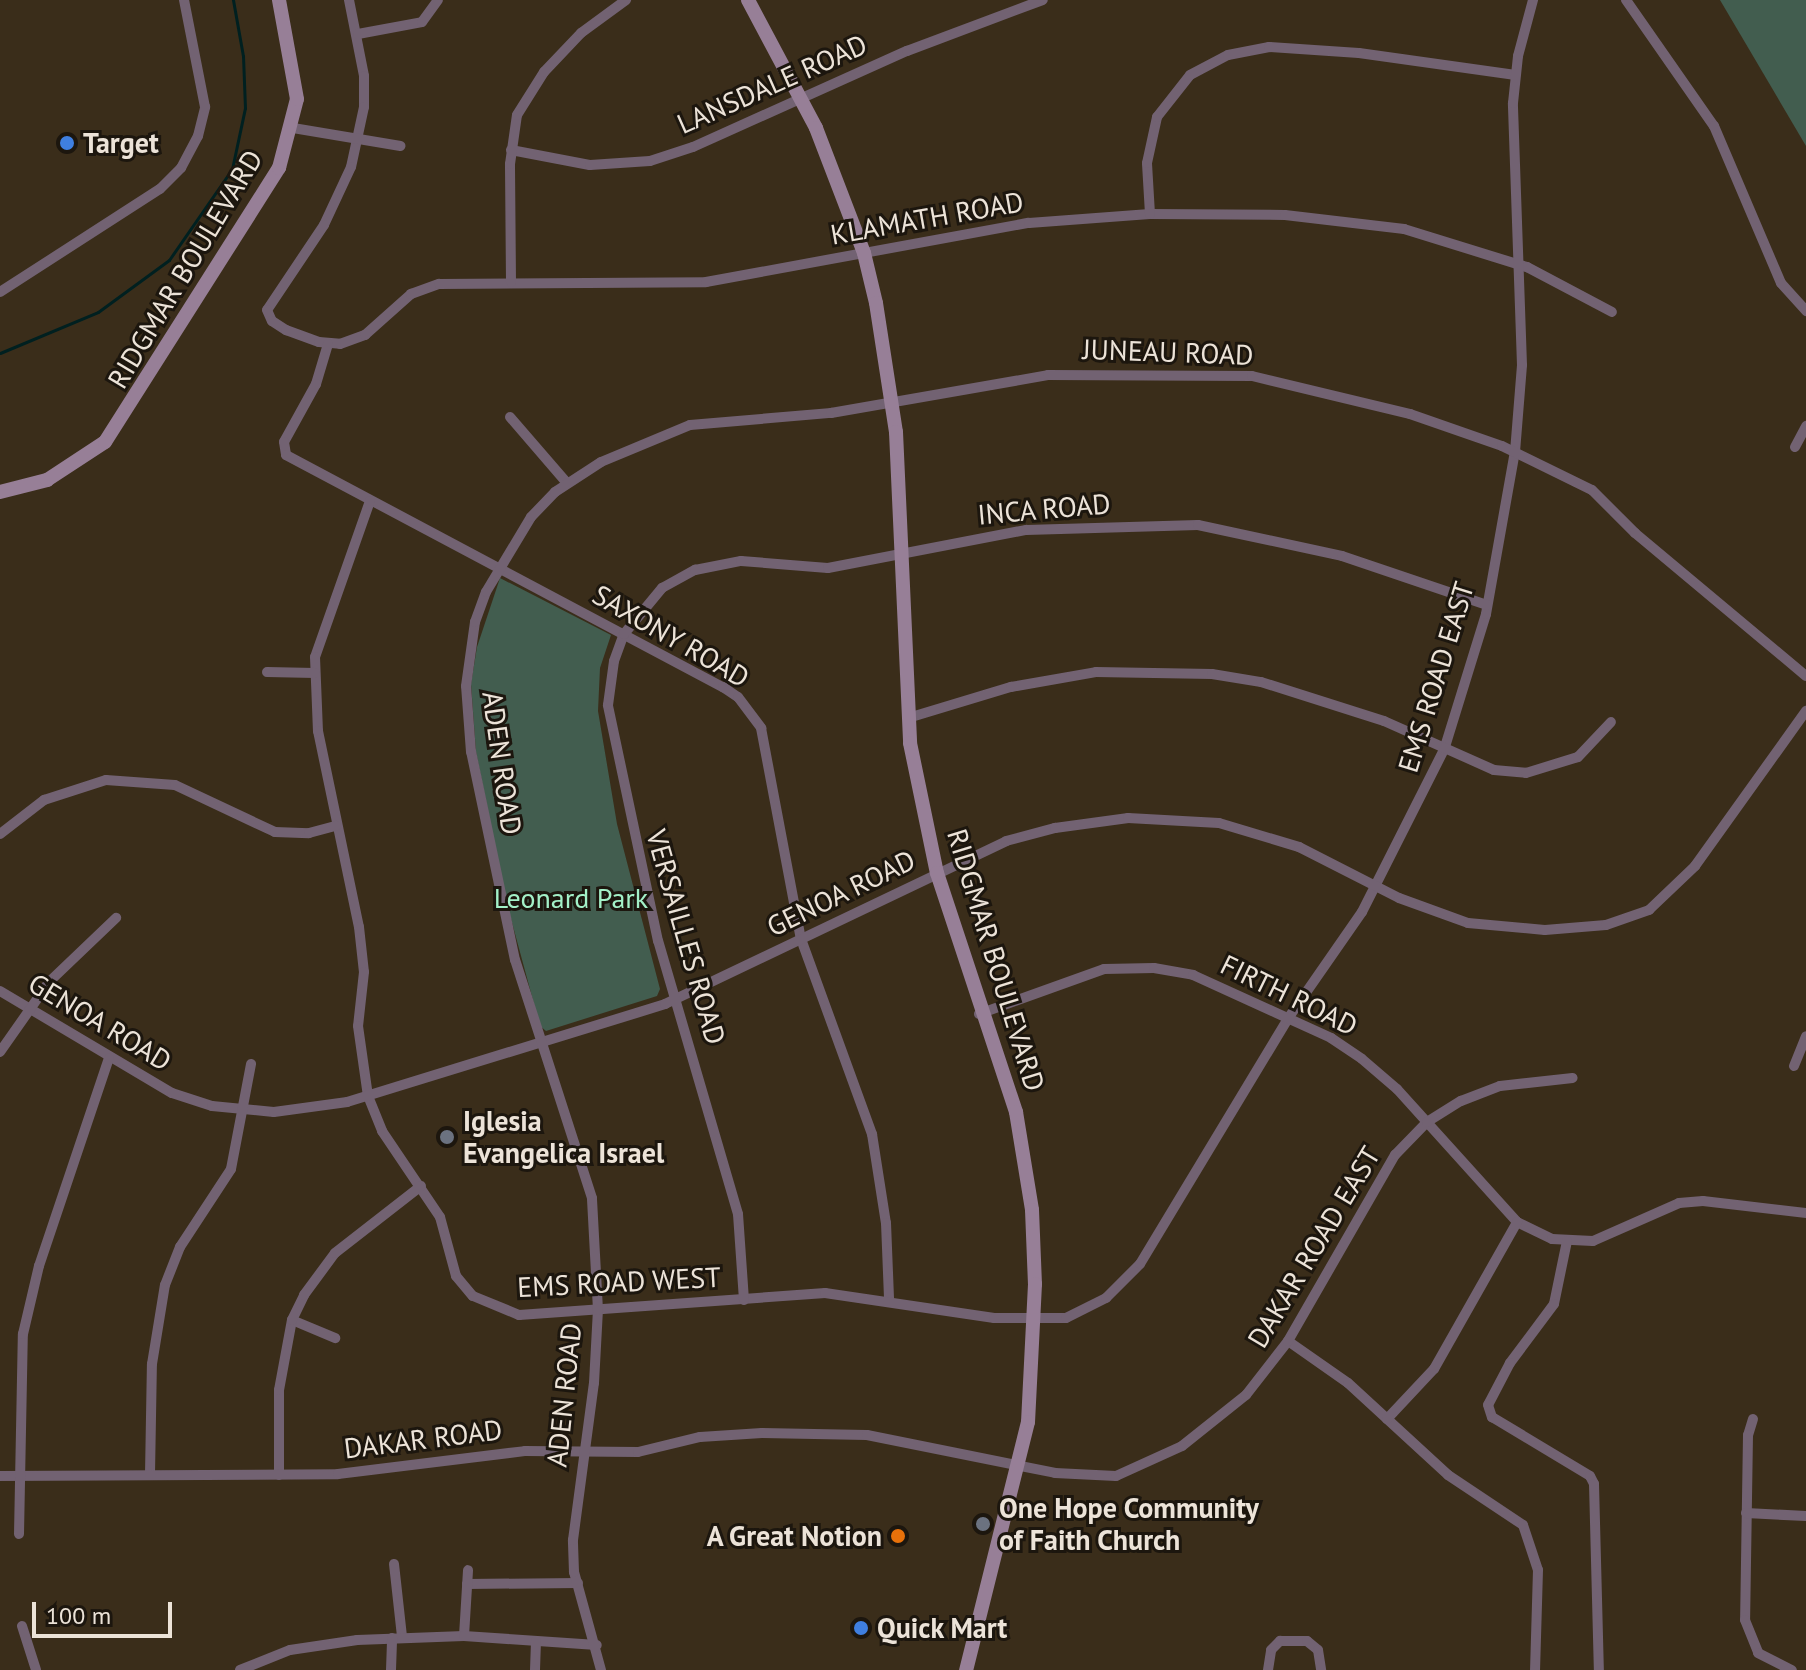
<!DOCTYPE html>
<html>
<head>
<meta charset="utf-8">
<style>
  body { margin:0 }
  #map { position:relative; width:1806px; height:1670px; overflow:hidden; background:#3a2d1a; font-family:"PT Sans",sans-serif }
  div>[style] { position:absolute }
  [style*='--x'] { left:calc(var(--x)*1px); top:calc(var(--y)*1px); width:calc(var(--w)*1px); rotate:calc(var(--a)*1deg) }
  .green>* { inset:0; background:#425d4f }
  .stream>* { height:3px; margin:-1.5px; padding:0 1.5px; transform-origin:1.5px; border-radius:1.5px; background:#002020 }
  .street>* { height:10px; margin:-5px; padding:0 5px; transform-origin:5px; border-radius:5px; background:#726272 }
  .secondary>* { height:14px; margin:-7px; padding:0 7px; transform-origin:7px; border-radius:7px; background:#977f97 }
  .dots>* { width:22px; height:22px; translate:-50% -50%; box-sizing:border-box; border:4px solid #1c160e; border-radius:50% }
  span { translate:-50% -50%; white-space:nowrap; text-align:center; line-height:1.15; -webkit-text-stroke:6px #1c160e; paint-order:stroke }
  .street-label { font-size:28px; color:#ece3d8 }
  .poi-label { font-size:28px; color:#ece3d8; font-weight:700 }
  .left { translate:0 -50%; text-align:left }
  .right { translate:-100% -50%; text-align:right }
  .park-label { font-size:28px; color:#a3f1c8 }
  .scale { position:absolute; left:32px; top:1602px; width:140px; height:36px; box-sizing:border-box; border:4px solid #ece3d8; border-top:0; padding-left:10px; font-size:24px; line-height:28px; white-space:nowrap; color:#ece3d8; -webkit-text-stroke:6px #1c160e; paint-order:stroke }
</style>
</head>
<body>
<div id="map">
  <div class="green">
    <i style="clip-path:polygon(1720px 0,1806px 0,1806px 146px)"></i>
    <i style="clip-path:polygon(500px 578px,611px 635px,600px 668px,598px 711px,617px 824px,660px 989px,657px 996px,546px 1031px,540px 1026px,507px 904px,476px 752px,471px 684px,477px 647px)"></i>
  </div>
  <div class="stream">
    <i style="--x:0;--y:353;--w:106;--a:-22.7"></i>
    <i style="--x:98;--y:312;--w:88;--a:-36.2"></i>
    <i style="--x:169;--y:260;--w:111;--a:-55.3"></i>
    <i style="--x:232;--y:169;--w:62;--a:-78"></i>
    <i style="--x:245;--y:108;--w:52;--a:-92.2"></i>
    <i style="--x:243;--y:56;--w:57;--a:-100.1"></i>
  </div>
  <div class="street">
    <i style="--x:349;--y:0;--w:77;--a:78.8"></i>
    <i style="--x:364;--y:76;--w:31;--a:90"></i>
    <i style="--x:364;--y:107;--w:61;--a:102.2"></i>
    <i style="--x:351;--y:167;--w:64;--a:115"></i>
    <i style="--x:324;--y:225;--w:102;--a:123.8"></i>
    <i style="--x:267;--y:310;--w:12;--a:66"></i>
    <i style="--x:272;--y:321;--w:17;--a:33"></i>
    <i style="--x:286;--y:330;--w:35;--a:20"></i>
    <i style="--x:319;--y:342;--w:21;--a:5"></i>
    <i style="--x:340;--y:344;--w:27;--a:-20"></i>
    <i style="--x:365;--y:335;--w:62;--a:-41.7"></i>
    <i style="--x:411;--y:294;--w:30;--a:-20"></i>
    <i style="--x:439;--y:284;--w:267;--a:-0.4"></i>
    <i style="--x:706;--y:282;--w:328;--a:-10.4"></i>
    <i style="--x:1029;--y:223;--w:121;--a:-4.3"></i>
    <i style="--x:1150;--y:214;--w:135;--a:0.4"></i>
    <i style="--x:1285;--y:215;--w:120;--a:6.7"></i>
    <i style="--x:1404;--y:229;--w:129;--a:17.2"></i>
    <i style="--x:1527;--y:267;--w:96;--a:27.9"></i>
    <i style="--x:1626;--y:0;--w:154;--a:55.1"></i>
    <i style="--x:1714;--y:126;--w:171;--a:66.9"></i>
    <i style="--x:1781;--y:283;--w:38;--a:48"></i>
    <i style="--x:358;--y:34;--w:65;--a:-10.6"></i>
    <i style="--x:422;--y:22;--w:27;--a:-54"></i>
    <i style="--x:293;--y:128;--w:109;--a:9.5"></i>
    <i style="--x:511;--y:150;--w:80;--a:10.8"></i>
    <i style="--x:590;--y:165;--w:60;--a:-3.8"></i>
    <i style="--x:650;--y:161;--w:45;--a:-18"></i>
    <i style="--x:693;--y:147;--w:235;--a:-24.2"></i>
    <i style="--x:907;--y:51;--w:145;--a:-20.6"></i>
    <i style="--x:1150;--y:214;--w:51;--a:-93.4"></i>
    <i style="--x:1147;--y:163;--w:47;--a:-77.7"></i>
    <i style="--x:1157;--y:117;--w:53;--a:-51.8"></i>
    <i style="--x:1190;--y:75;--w:43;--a:-27.8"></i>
    <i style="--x:1228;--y:55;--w:42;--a:-11"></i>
    <i style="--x:1269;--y:47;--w:90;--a:3.8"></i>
    <i style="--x:1359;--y:53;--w:158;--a:8"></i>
    <i style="--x:511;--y:282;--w:118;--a:-90.5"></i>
    <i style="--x:510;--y:164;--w:49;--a:-81.9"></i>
    <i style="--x:517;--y:115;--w:51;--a:-57.9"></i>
    <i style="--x:544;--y:72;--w:54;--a:-46.5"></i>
    <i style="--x:581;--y:33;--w:56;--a:-36.3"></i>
    <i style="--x:0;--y:292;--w:190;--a:-32.8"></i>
    <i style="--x:160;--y:189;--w:30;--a:-45"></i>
    <i style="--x:181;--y:168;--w:36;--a:-62"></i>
    <i style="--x:198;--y:136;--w:30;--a:-76"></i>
    <i style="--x:205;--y:107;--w:109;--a:-101.1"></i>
    <i style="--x:328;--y:344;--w:42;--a:106.7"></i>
    <i style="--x:316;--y:384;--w:66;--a:118.9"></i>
    <i style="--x:284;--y:442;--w:13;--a:81"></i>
    <i style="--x:286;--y:455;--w:495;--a:28"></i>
    <i style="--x:723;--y:687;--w:18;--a:34"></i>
    <i style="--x:738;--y:697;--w:39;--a:53"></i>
    <i style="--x:761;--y:728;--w:215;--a:79.3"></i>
    <i style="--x:801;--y:939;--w:208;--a:70"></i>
    <i style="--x:872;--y:1134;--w:90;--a:81.1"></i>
    <i style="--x:886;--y:1223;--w:76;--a:87.7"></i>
    <i style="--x:510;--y:417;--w:87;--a:49.2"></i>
    <i style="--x:1795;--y:447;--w:24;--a:-62"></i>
    <i style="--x:370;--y:501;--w:165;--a:109.4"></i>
    <i style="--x:315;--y:657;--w:74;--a:87.7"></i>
    <i style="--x:318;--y:731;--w:200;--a:78.2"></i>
    <i style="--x:359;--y:927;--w:45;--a:83.7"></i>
    <i style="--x:364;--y:972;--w:54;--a:96.3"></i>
    <i style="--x:358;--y:1026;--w:71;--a:81.9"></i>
    <i style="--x:368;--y:1096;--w:38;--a:68"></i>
    <i style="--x:382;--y:1131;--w:104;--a:56"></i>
    <i style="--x:440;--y:1217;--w:61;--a:74.8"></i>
    <i style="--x:456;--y:1276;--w:26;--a:50"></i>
    <i style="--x:473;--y:1296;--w:50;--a:22.4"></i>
    <i style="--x:519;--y:1315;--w:307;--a:-4.1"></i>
    <i style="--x:825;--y:1293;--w:171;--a:8.4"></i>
    <i style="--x:994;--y:1318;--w:72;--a:0"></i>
    <i style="--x:1066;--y:1318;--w:45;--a:-26.6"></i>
    <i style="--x:1106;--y:1298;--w:48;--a:-45"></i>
    <i style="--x:1140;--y:1264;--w:288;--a:-58.9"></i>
    <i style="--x:1289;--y:1017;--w:128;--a:-55.2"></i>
    <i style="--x:1362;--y:912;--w:182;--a:-63.2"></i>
    <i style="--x:1444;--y:750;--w:142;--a:-72.8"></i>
    <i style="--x:1486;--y:614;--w:165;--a:-79.9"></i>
    <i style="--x:1515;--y:452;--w:87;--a:-85.4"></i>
    <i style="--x:1522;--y:365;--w:262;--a:-92"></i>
    <i style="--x:1513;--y:103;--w:47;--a:-83.9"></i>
    <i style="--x:1518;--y:56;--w:58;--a:-75"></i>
    <i style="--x:267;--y:672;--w:48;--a:1.2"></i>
    <i style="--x:908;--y:718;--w:108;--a:-16.8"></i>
    <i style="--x:1011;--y:687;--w:86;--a:-10"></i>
    <i style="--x:1096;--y:672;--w:116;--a:1"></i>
    <i style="--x:1212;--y:674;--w:50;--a:9.3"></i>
    <i style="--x:1261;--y:682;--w:129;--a:17.6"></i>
    <i style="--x:1384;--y:721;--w:120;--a:24"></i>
    <i style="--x:1494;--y:770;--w:32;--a:5"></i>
    <i style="--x:1526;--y:773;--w:54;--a:-17.1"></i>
    <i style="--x:1578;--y:757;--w:48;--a:-46.7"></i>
    <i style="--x:0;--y:834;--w:56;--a:-37.7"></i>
    <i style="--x:44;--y:800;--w:65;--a:-17.9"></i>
    <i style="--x:106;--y:780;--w:69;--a:4.1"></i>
    <i style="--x:175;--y:785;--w:110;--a:25.2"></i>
    <i style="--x:275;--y:832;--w:34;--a:2"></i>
    <i style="--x:309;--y:833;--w:28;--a:-15"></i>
    <i style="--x:0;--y:991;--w:200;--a:30.7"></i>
    <i style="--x:172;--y:1093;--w:42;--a:18"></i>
    <i style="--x:212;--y:1106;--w:62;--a:5.5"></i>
    <i style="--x:274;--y:1112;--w:74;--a:-7.8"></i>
    <i style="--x:347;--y:1102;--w:333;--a:-17.1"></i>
    <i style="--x:665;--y:1004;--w:378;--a:-25.5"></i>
    <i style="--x:1006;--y:841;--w:51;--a:-14.9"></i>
    <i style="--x:1055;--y:828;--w:74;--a:-7.8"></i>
    <i style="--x:1128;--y:818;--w:91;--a:3.1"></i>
    <i style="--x:1219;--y:823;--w:84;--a:16.7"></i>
    <i style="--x:1299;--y:847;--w:112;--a:27"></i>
    <i style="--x:1399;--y:898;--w:73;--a:19.9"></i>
    <i style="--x:1468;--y:923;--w:77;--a:5.2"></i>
    <i style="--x:1545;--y:930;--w:61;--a:-4.7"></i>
    <i style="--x:1606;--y:925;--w:46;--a:-19.2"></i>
    <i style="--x:1649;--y:910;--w:64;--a:-43.7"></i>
    <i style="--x:1695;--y:866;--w:191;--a:-54.4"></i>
    <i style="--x:979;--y:1014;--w:133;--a:-19.8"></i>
    <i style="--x:1104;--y:969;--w:50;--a:-1.1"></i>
    <i style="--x:1154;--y:968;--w:40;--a:10"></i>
    <i style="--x:1193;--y:975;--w:152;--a:24.5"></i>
    <i style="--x:1331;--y:1038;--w:37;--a:34"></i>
    <i style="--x:1362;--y:1059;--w:46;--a:40.6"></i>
    <i style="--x:1397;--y:1089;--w:179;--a:47.9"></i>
    <i style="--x:1517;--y:1222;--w:39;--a:26"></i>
    <i style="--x:1552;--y:1239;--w:41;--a:2.8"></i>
    <i style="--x:1593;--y:1241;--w:94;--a:-23.8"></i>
    <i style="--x:1679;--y:1203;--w:24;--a:-5"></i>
    <i style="--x:1703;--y:1201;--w:104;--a:6.6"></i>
    <i style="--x:0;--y:1052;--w:85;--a:-55"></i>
    <i style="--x:49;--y:982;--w:93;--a:-43.7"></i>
    <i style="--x:1794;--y:1066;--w:32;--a:-68"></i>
    <i style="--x:1567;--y:1241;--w:64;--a:101.7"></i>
    <i style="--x:1554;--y:1304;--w:74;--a:126.7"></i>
    <i style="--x:1510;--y:1363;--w:47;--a:117.6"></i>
    <i style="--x:1488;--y:1405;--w:13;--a:72"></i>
    <i style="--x:1492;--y:1417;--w:114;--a:31"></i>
    <i style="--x:1590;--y:1476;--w:9;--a:63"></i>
    <i style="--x:1594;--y:1484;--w:186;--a:88.5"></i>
    <i style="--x:744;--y:1300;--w:86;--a:-94"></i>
    <i style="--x:738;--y:1214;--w:284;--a:-106.3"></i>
    <i style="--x:658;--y:941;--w:241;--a:-102"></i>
    <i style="--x:608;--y:705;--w:44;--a:-82.2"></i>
    <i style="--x:614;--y:661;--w:29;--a:-70"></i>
    <i style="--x:624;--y:634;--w:60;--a:-50.4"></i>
    <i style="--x:662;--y:588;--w:38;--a:-29"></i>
    <i style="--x:695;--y:570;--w:47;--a:-11.1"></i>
    <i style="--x:741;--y:561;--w:87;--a:4.6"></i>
    <i style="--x:828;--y:568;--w:202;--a:-10.9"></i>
    <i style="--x:1026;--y:530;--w:172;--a:-1.7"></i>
    <i style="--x:1198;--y:525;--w:147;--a:12.1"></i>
    <i style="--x:1342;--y:556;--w:153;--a:18.7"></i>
    <i style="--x:292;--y:1320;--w:47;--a:22.7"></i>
    <i style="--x:1288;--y:1341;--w:73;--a:35"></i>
    <i style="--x:1348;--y:1383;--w:136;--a:42.6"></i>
    <i style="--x:1448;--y:1475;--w:90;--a:33.7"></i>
    <i style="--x:1523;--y:1525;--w:47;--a:71.6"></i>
    <i style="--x:1538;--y:1570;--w:100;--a:91.7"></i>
    <i style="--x:1387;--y:1419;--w:69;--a:-46.8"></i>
    <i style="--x:1434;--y:1369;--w:169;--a:-60.5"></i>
    <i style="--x:1753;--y:1419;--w:17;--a:107"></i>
    <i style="--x:1748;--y:1435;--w:185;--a:90.9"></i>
    <i style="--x:1745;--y:1620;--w:35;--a:68"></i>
    <i style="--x:1758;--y:1653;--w:38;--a:27"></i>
    <i style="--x:150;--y:1474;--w:110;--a:-89"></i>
    <i style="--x:152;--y:1364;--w:80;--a:-80.7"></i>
    <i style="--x:165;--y:1285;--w:41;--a:-68.5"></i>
    <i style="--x:180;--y:1247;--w:93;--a:-56.8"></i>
    <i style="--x:231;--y:1169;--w:107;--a:-79.2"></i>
    <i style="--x:279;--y:1475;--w:85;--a:-90"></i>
    <i style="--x:279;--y:1390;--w:71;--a:-79.5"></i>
    <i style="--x:292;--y:1320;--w:28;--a:-64"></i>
    <i style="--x:304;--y:1295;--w:52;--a:-53.6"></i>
    <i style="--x:335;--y:1253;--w:109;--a:-37.9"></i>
    <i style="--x:0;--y:1476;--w:338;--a:-0.3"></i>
    <i style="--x:338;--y:1474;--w:188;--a:-7"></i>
    <i style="--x:525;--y:1451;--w:113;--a:0.5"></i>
    <i style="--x:638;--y:1452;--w:64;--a:-13.6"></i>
    <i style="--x:700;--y:1437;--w:62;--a:-3.7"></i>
    <i style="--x:762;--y:1433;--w:105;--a:1.1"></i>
    <i style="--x:867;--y:1435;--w:192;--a:11.4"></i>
    <i style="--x:1055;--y:1473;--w:61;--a:2.8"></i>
    <i style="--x:1116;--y:1476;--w:72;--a:-24.4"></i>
    <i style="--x:1182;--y:1446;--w:82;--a:-38.6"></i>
    <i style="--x:1246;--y:1395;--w:68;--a:-52.1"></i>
    <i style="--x:1288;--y:1341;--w:215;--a:-60.1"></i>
    <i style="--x:1395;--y:1155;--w:46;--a:-45.9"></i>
    <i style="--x:1427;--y:1122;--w:40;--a:-32"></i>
    <i style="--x:1461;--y:1101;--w:42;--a:-21"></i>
    <i style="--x:1500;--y:1086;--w:73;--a:-6.3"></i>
    <i style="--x:1746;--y:1513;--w:60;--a:2.9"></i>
    <i style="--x:19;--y:1534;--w:200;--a:-88.9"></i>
    <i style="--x:23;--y:1334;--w:70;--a:-76.8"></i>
    <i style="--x:39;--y:1266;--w:219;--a:-71.4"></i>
    <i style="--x:394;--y:1564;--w:73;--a:83.7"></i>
    <i style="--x:467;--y:1584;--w:111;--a:-0.5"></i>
    <i style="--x:22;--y:1626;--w:46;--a:72.3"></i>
    <i style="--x:464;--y:1636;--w:66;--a:-86.5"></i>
    <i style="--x:240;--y:1670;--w:54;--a:-21.8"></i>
    <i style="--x:290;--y:1650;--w:68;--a:-8.5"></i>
    <i style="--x:357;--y:1640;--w:107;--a:-2.1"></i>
    <i style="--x:464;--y:1636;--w:133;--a:3.9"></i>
    <i style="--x:391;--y:1670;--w:32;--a:-88"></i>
    <i style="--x:535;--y:1670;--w:29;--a:-88"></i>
    <i style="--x:601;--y:1670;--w:102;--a:-105.4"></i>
    <i style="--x:574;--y:1572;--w:32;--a:-92"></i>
    <i style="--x:573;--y:1540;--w:158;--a:-82.4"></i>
    <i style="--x:594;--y:1383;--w:73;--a:-86.9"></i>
    <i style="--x:598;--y:1310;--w:112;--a:-93.1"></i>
    <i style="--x:592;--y:1198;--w:250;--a:-107.9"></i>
    <i style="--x:515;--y:960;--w:213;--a:-101.9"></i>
    <i style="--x:471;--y:752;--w:66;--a:-94.3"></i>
    <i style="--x:466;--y:686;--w:65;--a:-82"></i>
    <i style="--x:475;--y:622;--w:32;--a:-70"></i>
    <i style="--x:486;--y:592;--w:87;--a:-59"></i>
    <i style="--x:531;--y:517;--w:35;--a:-46"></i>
    <i style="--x:555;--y:492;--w:55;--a:-33.1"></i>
    <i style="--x:601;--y:462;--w:96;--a:-22.6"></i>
    <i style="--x:690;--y:425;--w:142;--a:-4.9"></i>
    <i style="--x:831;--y:413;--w:220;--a:-9.9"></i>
    <i style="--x:1048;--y:375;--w:204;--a:0.3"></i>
    <i style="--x:1252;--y:376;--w:163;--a:13.5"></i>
    <i style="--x:1410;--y:414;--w:97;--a:19.2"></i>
    <i style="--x:1502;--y:446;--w:100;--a:26.1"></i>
    <i style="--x:1592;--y:490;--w:61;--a:45"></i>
    <i style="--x:1635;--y:533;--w:223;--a:39.9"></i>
    <i style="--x:1268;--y:1670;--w:20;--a:-81"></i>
    <i style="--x:1271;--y:1650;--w:13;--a:-45"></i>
    <i style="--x:1280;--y:1641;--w:27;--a:0"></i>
    <i style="--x:1307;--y:1641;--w:14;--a:39"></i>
    <i style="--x:1318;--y:1650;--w:20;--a:81"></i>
  </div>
  <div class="secondary">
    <i style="--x:748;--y:0;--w:145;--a:62"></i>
    <i style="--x:816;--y:128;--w:134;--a:69"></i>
    <i style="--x:864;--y:253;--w:51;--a:76.5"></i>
    <i style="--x:876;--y:303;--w:131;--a:81.2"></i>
    <i style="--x:896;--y:432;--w:311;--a:87.4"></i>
    <i style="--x:910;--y:743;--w:133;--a:78.3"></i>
    <i style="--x:937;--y:873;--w:252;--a:71.7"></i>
    <i style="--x:1016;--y:1112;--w:99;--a:80.7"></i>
    <i style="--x:1032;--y:1210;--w:74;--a:87.7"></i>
    <i style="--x:1035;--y:1284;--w:138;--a:92.9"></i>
    <i style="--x:1028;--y:1422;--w:256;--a:104"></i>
    <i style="--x:0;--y:492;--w:49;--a:-14.3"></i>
    <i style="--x:47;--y:480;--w:69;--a:-33.2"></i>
    <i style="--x:105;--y:442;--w:325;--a:-57.6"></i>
    <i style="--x:279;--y:168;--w:71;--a:-75.4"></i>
    <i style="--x:297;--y:99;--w:101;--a:-100.3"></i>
  </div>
  <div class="dots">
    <i style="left:67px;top:143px;background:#3f7fe0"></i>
    <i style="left:447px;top:1137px;background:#6b7280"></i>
    <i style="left:983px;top:1524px;background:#6b7280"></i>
    <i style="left:898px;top:1536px;background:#e8710a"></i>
    <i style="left:861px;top:1628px;background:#3f7fe0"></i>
  </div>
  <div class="street-label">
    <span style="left:772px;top:84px;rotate:-24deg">LANSDALE ROAD</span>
    <span style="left:927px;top:218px;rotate:-10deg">KLAMATH ROAD</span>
    <span style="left:185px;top:269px;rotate:-59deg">RIDGMAR BOULEVARD</span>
    <span style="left:1168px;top:352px;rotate:2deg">JUNEAU ROAD</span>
    <span style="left:1044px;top:509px;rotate:-5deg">INCA ROAD</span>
    <span style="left:671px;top:636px;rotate:30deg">SAXONY ROAD</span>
    <span style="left:1436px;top:677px;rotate:-73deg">EMS ROAD EAST</span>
    <span style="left:502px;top:763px;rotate:82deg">ADEN ROAD</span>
    <span style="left:841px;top:893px;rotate:-26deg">GENOA ROAD</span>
    <span style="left:686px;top:937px;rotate:74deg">VERSAILLES ROAD</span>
    <span style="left:996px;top:960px;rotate:73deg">RIDGMAR BOULEVARD</span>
    <span style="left:1289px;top:995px;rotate:26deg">FIRTH ROAD</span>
    <span style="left:100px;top:1022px;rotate:31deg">GENOA ROAD</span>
    <span style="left:1314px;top:1247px;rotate:-59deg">DAKAR ROAD EAST</span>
    <span style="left:619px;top:1282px;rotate:-3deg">EMS ROAD WEST</span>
    <span style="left:564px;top:1395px;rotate:-84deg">ADEN ROAD</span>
    <span style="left:423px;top:1439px;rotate:-7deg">DAKAR ROAD</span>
  </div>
  <div class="poi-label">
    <span class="left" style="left:83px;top:143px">Target</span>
    <span class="left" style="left:463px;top:1137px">Iglesia<br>Evangelica Israel</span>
    <span class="left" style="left:999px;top:1524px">One Hope Community<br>of Faith Church</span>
    <span class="right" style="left:882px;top:1536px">A Great Notion</span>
    <span class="left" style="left:877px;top:1628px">Quick Mart</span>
  </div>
  <div class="park-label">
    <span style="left:571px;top:898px">Leonard Park</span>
  </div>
  <div class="scale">100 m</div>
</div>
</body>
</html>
